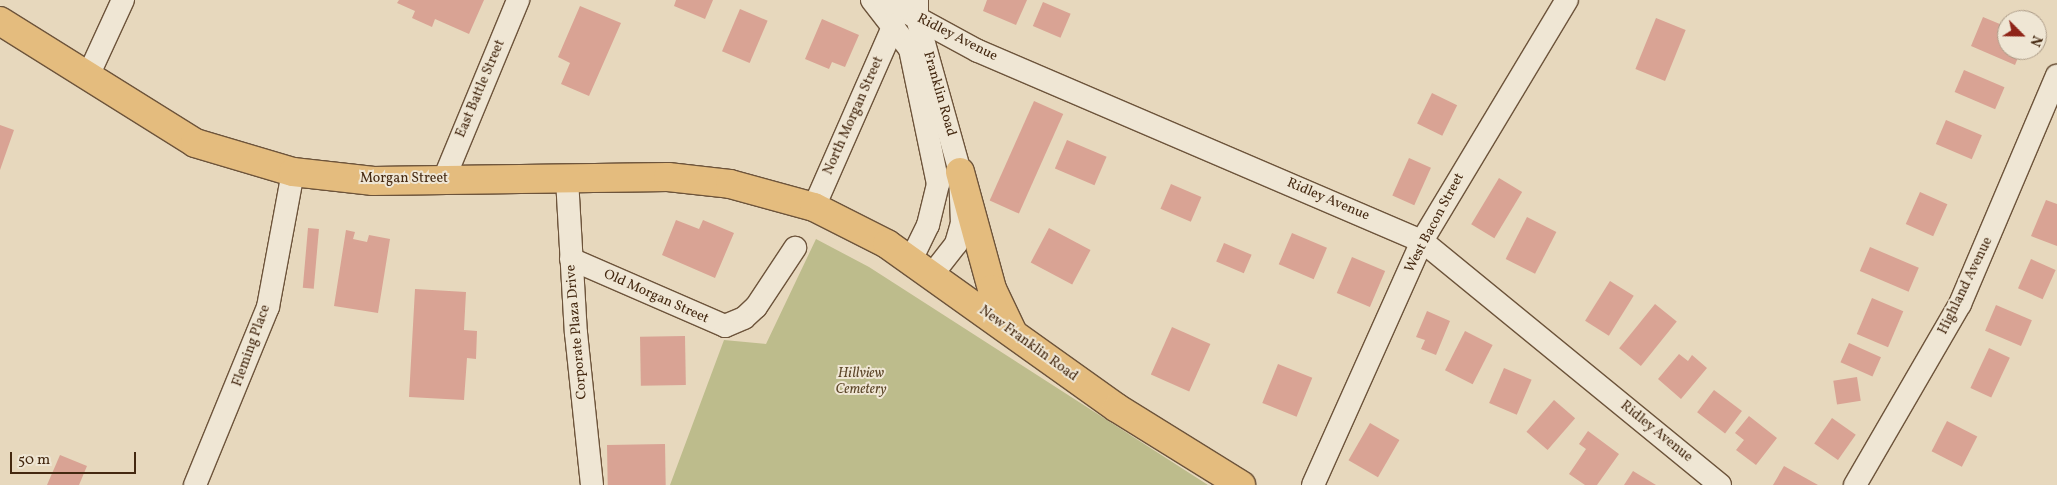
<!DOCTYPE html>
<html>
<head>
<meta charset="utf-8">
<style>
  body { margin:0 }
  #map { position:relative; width:2057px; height:485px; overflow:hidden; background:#e7d8bd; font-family:Vollkorn,serif }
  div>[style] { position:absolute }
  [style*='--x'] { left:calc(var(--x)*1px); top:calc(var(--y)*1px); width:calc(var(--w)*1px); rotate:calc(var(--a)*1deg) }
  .green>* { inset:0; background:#bdbc8c }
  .building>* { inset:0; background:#d9a394; transform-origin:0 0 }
  .roads { filter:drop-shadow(1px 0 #6d543b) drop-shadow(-1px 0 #6d543b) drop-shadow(0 1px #6d543b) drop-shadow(0 -1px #6d543b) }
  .minor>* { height:22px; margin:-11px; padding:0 11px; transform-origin:11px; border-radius:11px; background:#efe6d4 }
  .highway>* { height:28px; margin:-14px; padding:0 14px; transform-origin:14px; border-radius:14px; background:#e4bc7e }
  span { translate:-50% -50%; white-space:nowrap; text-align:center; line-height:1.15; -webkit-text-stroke:4px #efe6d4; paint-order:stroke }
  .street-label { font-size:14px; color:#442810 }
  .park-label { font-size:14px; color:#5c4629; font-style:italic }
  .north { position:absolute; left:1997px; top:10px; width:50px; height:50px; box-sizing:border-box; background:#efe6d4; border:1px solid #ab9a86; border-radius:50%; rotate:113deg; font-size:14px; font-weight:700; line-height:20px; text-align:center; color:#442810 }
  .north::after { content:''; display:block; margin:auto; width:18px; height:22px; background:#8f2418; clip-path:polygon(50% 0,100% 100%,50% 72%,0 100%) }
  .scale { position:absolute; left:10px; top:452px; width:126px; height:22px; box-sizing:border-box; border:2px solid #442810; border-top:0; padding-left:6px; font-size:15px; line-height:18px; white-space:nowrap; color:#442810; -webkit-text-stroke:4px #efe6d4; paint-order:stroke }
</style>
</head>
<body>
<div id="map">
  <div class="green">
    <i style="clip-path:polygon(816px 239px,869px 267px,1208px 485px,670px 485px,724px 340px,766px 344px)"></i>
  </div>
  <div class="building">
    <i style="clip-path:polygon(399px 0,484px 0,469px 34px,435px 19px,432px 27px,412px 18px,415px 11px,397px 3px)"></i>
    <i style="clip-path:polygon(676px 0,713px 0,705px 19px,674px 6px)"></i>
    <i style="clip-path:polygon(987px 0,1027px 0,1016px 25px,983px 11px)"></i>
    <i style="left:1043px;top:2px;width:30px;height:26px;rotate:23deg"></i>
    <i style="clip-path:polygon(580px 6px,621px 23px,589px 96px,561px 84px,570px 63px,558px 57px)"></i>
    <i style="left:740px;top:9px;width:30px;height:46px;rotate:23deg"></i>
    <i style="clip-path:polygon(1983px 17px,2007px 27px,2007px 50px,2021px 50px,2015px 65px,1971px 46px)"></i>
    <i style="left:1656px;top:18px;width:32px;height:55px;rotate:22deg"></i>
    <i style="clip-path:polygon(822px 19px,859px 35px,845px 67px,832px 62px,829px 69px,805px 59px)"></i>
    <i style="left:1964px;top:70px;width:44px;height:24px;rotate:23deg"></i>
    <i style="left:1432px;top:93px;width:28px;height:34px;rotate:26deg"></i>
    <i style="left:1034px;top:101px;width:32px;height:109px;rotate:24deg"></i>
    <i style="left:1946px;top:120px;width:39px;height:26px;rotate:23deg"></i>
    <i style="clip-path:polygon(0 125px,14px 130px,0 170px)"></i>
    <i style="left:1067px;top:140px;width:43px;height:31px;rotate:23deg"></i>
    <i style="left:1409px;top:158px;width:24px;height:41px;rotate:24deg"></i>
    <i style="left:1499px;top:178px;width:27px;height:54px;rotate:31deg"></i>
    <i style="left:1171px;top:184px;width:33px;height:27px;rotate:23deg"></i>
    <i style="left:1920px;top:192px;width:30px;height:35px;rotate:24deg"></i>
    <i style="clip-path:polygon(2046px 200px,2057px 204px,2057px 246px,2031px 236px)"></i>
    <i style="left:1527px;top:217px;width:33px;height:47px;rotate:27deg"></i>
    <i style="clip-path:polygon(676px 220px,699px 229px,703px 220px,734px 233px,715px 278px,662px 255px)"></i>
    <i style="left:308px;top:228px;width:11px;height:60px;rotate:5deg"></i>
    <i style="left:1049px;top:228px;width:47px;height:39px;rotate:28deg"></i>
    <i style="clip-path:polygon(346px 230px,355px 232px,353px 239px,367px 242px,369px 235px,390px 239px,378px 313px,334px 306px)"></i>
    <i style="left:1292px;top:233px;width:38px;height:34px;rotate:23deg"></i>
    <i style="left:1224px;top:243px;width:30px;height:20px;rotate:23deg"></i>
    <i style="left:1870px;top:247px;width:53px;height:26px;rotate:23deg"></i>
    <i style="left:1352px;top:257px;width:36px;height:39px;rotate:23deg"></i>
    <i style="left:2031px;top:259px;width:27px;height:32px;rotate:24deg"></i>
    <i style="left:1610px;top:281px;width:28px;height:47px;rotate:32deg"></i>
    <i style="clip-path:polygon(415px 289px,466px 292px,464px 330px,477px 331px,476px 359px,467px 358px,464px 400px,409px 397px)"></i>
    <i style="left:1872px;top:298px;width:34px;height:39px;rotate:23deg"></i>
    <i style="left:1655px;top:304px;width:28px;height:57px;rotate:39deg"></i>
    <i style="left:1996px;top:305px;width:39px;height:28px;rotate:23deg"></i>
    <i style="clip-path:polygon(1427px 311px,1450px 321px,1436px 355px,1421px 349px,1425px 340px,1416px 337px)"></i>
    <i style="left:1172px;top:327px;width:42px;height:52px;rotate:24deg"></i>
    <i style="left:1465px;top:331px;width:31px;height:44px;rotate:27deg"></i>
    <i style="left:685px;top:336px;width:49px;height:45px;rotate:89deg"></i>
    <i style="left:1849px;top:343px;width:35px;height:21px;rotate:24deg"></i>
    <i style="left:1989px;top:348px;width:23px;height:44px;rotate:25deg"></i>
    <i style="clip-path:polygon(1679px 354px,1688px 361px,1692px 355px,1707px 368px,1681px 399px,1658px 379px)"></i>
    <i style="left:1278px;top:364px;width:37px;height:42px;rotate:22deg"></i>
    <i style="left:1504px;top:368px;width:30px;height:38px;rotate:23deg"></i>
    <i style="left:1857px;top:377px;width:24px;height:24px;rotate:81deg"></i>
    <i style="left:1714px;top:390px;width:35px;height:28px;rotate:37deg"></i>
    <i style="left:1554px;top:400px;width:28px;height:42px;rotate:41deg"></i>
    <i style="clip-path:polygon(1749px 416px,1777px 438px,1756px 465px,1736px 450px,1744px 440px,1735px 433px)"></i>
    <i style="left:1832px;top:418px;width:29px;height:31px;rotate:35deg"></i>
    <i style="left:1947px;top:421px;width:34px;height:34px;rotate:27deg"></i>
    <i style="left:1370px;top:423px;width:34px;height:43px;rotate:30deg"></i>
    <i style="clip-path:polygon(1588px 431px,1619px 454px,1597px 485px,1585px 485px,1569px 474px,1586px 449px,1579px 444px)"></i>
    <i style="left:665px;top:444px;width:41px;height:58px;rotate:89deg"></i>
    <i style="clip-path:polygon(60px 455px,87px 466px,79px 485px,47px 485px)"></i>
    <i style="clip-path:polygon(1784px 466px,1818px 485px,1773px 485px)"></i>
    <i style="clip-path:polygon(1633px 471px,1656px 485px,1624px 485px)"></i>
  </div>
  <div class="roads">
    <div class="minor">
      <i style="--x:872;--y:0;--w:62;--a:52.2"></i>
      <i style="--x:910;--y:49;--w:138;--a:78.3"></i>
      <i style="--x:938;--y:184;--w:42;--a:103.7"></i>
      <i style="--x:928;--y:225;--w:39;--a:116"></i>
      <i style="--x:884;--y:0;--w:107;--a:28.5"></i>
      <i style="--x:978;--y:51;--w:483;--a:23.2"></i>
      <i style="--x:1422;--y:241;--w:385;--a:39.3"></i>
      <i style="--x:917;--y:0;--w:18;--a:90"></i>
      <i style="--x:917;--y:18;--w:160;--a:74.4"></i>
      <i style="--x:960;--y:172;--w:51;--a:87.8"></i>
      <i style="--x:962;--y:223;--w:22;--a:106"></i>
      <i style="--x:956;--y:244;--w:39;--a:128"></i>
      <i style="--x:88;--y:76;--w:84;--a:-65.3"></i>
      <i style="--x:444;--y:179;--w:194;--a:-67.5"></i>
      <i style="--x:567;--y:179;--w:154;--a:86.7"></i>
      <i style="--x:576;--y:333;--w:153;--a:84"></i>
      <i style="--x:814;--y:207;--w:199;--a:-66.3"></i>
      <i style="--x:571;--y:259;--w:168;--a:23.5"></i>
      <i style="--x:725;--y:326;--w:21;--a:-23"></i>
      <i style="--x:744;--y:318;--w:16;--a:-43"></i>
      <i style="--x:756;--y:307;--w:71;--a:-56.5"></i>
      <i style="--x:195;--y:485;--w:192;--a:-67.7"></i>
      <i style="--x:268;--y:307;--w:137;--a:-79.5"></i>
      <i style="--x:1313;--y:485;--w:267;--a:-65.9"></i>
      <i style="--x:1422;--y:241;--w:281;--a:-59"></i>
      <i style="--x:1855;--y:485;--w:209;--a:-59.9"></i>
      <i style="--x:1960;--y:304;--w:248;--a:-67"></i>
    </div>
    <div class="highway">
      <i style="--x:0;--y:21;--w:230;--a:32"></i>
      <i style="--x:195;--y:143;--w:102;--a:16.5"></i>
      <i style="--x:293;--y:172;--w:81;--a:6.4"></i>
      <i style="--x:373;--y:181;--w:295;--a:-0.8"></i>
      <i style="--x:668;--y:177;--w:62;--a:6.4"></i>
      <i style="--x:730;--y:184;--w:87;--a:15.3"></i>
      <i style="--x:814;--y:207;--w:82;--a:26.9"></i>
      <i style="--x:887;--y:244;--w:282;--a:35.5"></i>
      <i style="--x:1117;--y:408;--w:146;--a:31.8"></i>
      <i style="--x:960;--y:172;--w:121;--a:74.7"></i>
      <i style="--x:992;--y:289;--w:47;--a:64.5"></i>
    </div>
  </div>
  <div class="street-label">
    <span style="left:957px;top:38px;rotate:27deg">Ridley Avenue</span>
    <span style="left:481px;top:89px;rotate:-67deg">East Battle Street</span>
    <span style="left:939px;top:94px;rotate:74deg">Franklin Road</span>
    <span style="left:854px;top:116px;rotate:-66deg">North Morgan Street</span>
    <span style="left:404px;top:179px">Morgan Street</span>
    <span style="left:1328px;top:200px;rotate:23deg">Ridley Avenue</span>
    <span style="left:1435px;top:223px;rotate:-62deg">West Bacon Street</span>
    <span style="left:1966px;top:286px;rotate:-64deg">Highland Avenue</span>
    <span style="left:656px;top:297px;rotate:24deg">Old Morgan Street</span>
    <span style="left:577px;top:332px;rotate:-95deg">Corporate Plaza Drive</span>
    <span style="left:1028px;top:344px;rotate:36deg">New Franklin Road</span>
    <span style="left:252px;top:346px;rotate:-70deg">Fleming Place</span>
    <span style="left:1656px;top:432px;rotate:39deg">Ridley Avenue</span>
  </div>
  <div class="park-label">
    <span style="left:861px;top:382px">Hillview<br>Cemetery</span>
  </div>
  <div class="north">N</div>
  <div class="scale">50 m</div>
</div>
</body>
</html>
